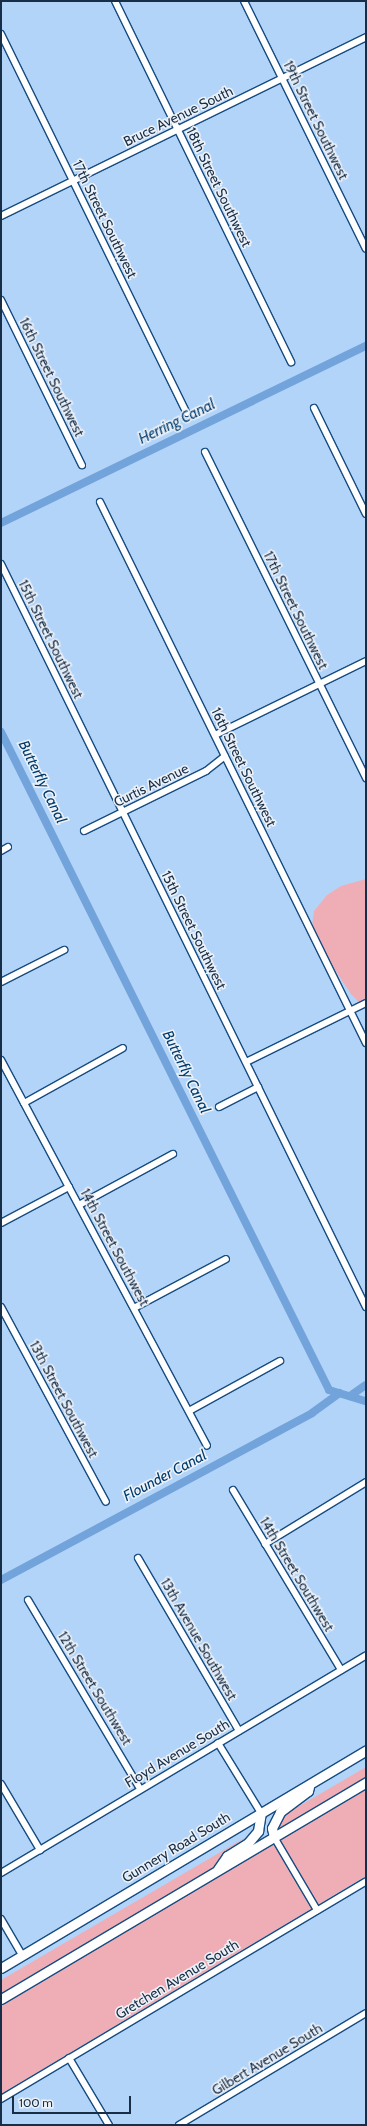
<!DOCTYPE html>
<html>
<head>
<meta charset="utf-8">
<style>
  body { margin:0 }
  #map { position:relative; width:367px; height:2126px; overflow:hidden; background:#b3d4f9; font-family:Cabin,sans-serif }
  div>[style] { position:absolute }
  [style*='--x'] { left:calc(var(--x)*1px); top:calc(var(--y)*1px); width:calc(var(--w)*1px); rotate:calc(var(--a)*1deg) }
  .green>* { inset:0; background:#efaeb5 }
  .canal>* { height:8px; margin:-4px; padding:0 4px; transform-origin:4px; border-radius:4px; background:#72a4db }
  .roads { filter:drop-shadow(1px 0 #164c81) drop-shadow(-1px 0 #164c81) drop-shadow(0 1px #164c81) drop-shadow(0 -1px #164c81) }
  .street>* { height:6px; margin:-3px; padding:0 3px; transform-origin:3px; border-radius:3px; background:#fff }
  .secondary>* { height:9px; margin:-4.5px; padding:0 4.5px; transform-origin:4.5px; border-radius:4.5px; background:#fff }
  span { translate:-50% -50%; white-space:nowrap; text-align:center; line-height:1.15; -webkit-text-stroke:3px #edf2f9; paint-order:stroke }
  .street-label { font-size:14px; color:#182e46 }
  .water-label { font-size:15px; color:#023c6e; font-style:italic }
  .frame { position:absolute; inset:0; border:2px solid #182e46; pointer-events:none }
  .scale { position:absolute; left:12px; top:2096px; width:119px; height:18px; box-sizing:border-box; border:2px solid #182e46; border-top:0; padding-left:5px; font-size:12px; line-height:14px; white-space:nowrap; color:#182e46; -webkit-text-stroke:3px #edf2f9; paint-order:stroke }
</style>
</head>
<body>
<div id="map">
  <div class="green">
    <i style="clip-path:polygon(366px 879px,366px 1010px,351px 994px,335px 970px,312px 926px,314px 911px,327px 895px,341px 886px)"></i>
    <i style="clip-path:polygon(366px 1767px,366px 1777px,277px 1830px,282px 1816px)"></i>
    <i style="clip-path:polygon(366px 1786px,366px 1876px,1px 2094px,1px 2004px)"></i>
    <i style="clip-path:polygon(248px 1836px,224px 1853px,214px 1868px,1px 1994px,1px 1980px)"></i>
  </div>
  <div class="canal">
    <i style="--x:1;--y:523;--w:406;--a:-25.9"></i>
    <i style="--x:1;--y:732;--w:735;--a:63.5"></i>
    <i style="--x:329;--y:1390;--w:39;--a:17"></i>
    <i style="--x:350;--y:1396;--w:19;--a:-35"></i>
    <i style="--x:1;--y:1580;--w:353;--a:-28.2"></i>
    <i style="--x:312;--y:1413;--w:34;--a:-36"></i>
  </div>
  <div class="roads">
    <div class="street">
      <i style="--x:115;--y:1;--w:402;--a:64"></i>
      <i style="--x:244;--y:1;--w:276;--a:63.8"></i>
      <i style="--x:1;--y:34;--w:422;--a:63.9"></i>
      <i style="--x:1;--y:216;--w:407;--a:-26.1"></i>
      <i style="--x:1;--y:300;--w:184;--a:63.9"></i>
      <i style="--x:314;--y:408;--w:118;--a:63.9"></i>
      <i style="--x:205;--y:452;--w:364;--a:63.7"></i>
      <i style="--x:100;--y:502;--w:603;--a:63.82"></i>
      <i style="--x:1;--y:564;--w:828;--a:63.84"></i>
      <i style="--x:215;--y:735;--w:168;--a:-26.1"></i>
      <i style="--x:84;--y:831;--w:136;--a:-26.2"></i>
      <i style="--x:206;--y:771;--w:24;--a:-38"></i>
      <i style="--x:1;--y:851;--w:8;--a:-30"></i>
      <i style="--x:1;--y:982;--w:71;--a:-26.9"></i>
      <i style="--x:1;--y:1060;--w:437;--a:61.9"></i>
      <i style="--x:246;--y:1062;--w:134;--a:-26.2"></i>
      <i style="--x:24;--y:1103;--w:113;--a:-29.1"></i>
      <i style="--x:219;--y:1107;--w:44;--a:-27.1"></i>
      <i style="--x:79;--y:1205;--w:107;--a:-28.5"></i>
      <i style="--x:1;--y:1223;--w:77;--a:-27.9"></i>
      <i style="--x:1;--y:1307;--w:221;--a:61.7"></i>
      <i style="--x:134;--y:1308;--w:104;--a:-28"></i>
      <i style="--x:189;--y:1411;--w:104;--a:-28.8"></i>
      <i style="--x:233;--y:1490;--w:210;--a:59"></i>
      <i style="--x:265;--y:1544;--w:119;--a:-31.5"></i>
      <i style="--x:138;--y:1558;--w:200;--a:59.7"></i>
      <i style="--x:28;--y:1600;--w:220;--a:59.3"></i>
      <i style="--x:218;--y:1743;--w:82;--a:58.4"></i>
      <i style="--x:1;--y:1784;--w:77;--a:59.4"></i>
      <i style="--x:274;--y:1837;--w:85;--a:59.5"></i>
      <i style="--x:1;--y:1873;--w:425;--a:-30.8"></i>
      <i style="--x:1;--y:1919;--w:42;--a:59.7"></i>
      <i style="--x:69;--y:2058;--w:78;--a:59.2"></i>
      <i style="--x:1;--y:2099;--w:425;--a:-30.8"></i>
      <i style="--x:179;--y:2125;--w:218;--a:-30.9"></i>
    </div>
    <div class="secondary">
      <i style="--x:274;--y:1837;--w:9;--a:-103"></i>
      <i style="--x:272;--y:1828;--w:18;--a:-63"></i>
      <i style="--x:280;--y:1812;--w:35;--a:-37"></i>
      <i style="--x:308;--y:1791;--w:4;--a:-76"></i>
      <i style="--x:218;--y:1869;--w:16;--a:-55"></i>
      <i style="--x:227;--y:1856;--w:25;--a:-32"></i>
      <i style="--x:248;--y:1843;--w:16;--a:-50"></i>
      <i style="--x:258;--y:1831;--w:18;--a:-81"></i>
      <i style="--x:1;--y:1968;--w:425;--a:-30.8"></i>
      <i style="--x:1;--y:1999;--w:425;--a:-30.7"></i>
    </div>
  </div>
  <div class="street-label">
    <span style="left:178px;top:116px;rotate:-26deg">Bruce Avenue South</span>
    <span style="left:316px;top:120px;rotate:64deg">19th Street Southwest</span>
    <span style="left:219px;top:187px;rotate:64deg">18th Street Southwest</span>
    <span style="left:105px;top:219px;rotate:64deg">17th Street Southwest</span>
    <span style="left:52px;top:377px;rotate:64deg">16th Street Southwest</span>
    <span style="left:296px;top:610px;rotate:64deg">17th Street Southwest</span>
    <span style="left:51px;top:639px;rotate:64deg">15th Street Southwest</span>
    <span style="left:244px;top:767px;rotate:64deg">16th Street Southwest</span>
    <span style="left:151px;top:785px;rotate:-26deg">Curtis Avenue</span>
    <span style="left:194px;top:930px;rotate:64deg">15th Street Southwest</span>
    <span style="left:115px;top:1247px;rotate:62deg">14th Street Southwest</span>
    <span style="left:64px;top:1399px;rotate:62deg">13th Street Southwest</span>
    <span style="left:297px;top:1574px;rotate:59deg">14th Street Southwest</span>
    <span style="left:199px;top:1639px;rotate:60deg">13th Avenue Southwest</span>
    <span style="left:95px;top:1688px;rotate:59deg">12th Street Southwest</span>
    <span style="left:177px;top:1753px;rotate:-31deg">Floyd Avenue South</span>
    <span style="left:176px;top:1847px;rotate:-31deg">Gunnery Road South</span>
    <span style="left:177px;top:1979px;rotate:-31deg">Gretchen Avenue South</span>
    <span style="left:267px;top:2059px;rotate:-31deg">Gilbert Avenue South</span>
  </div>
  <div class="water-label">
    <span style="left:177px;top:422px;rotate:-26deg">Herring Canal</span>
    <span style="left:42px;top:782px;rotate:64deg">Butterfly Canal</span>
    <span style="left:186px;top:1072px;rotate:64deg">Butterfly Canal</span>
    <span style="left:165px;top:1476px;rotate:-28deg">Flounder Canal</span>
  </div>
  <div class="frame"></div>
  <div class="scale">100 m</div>
</div>
</body>
</html>
